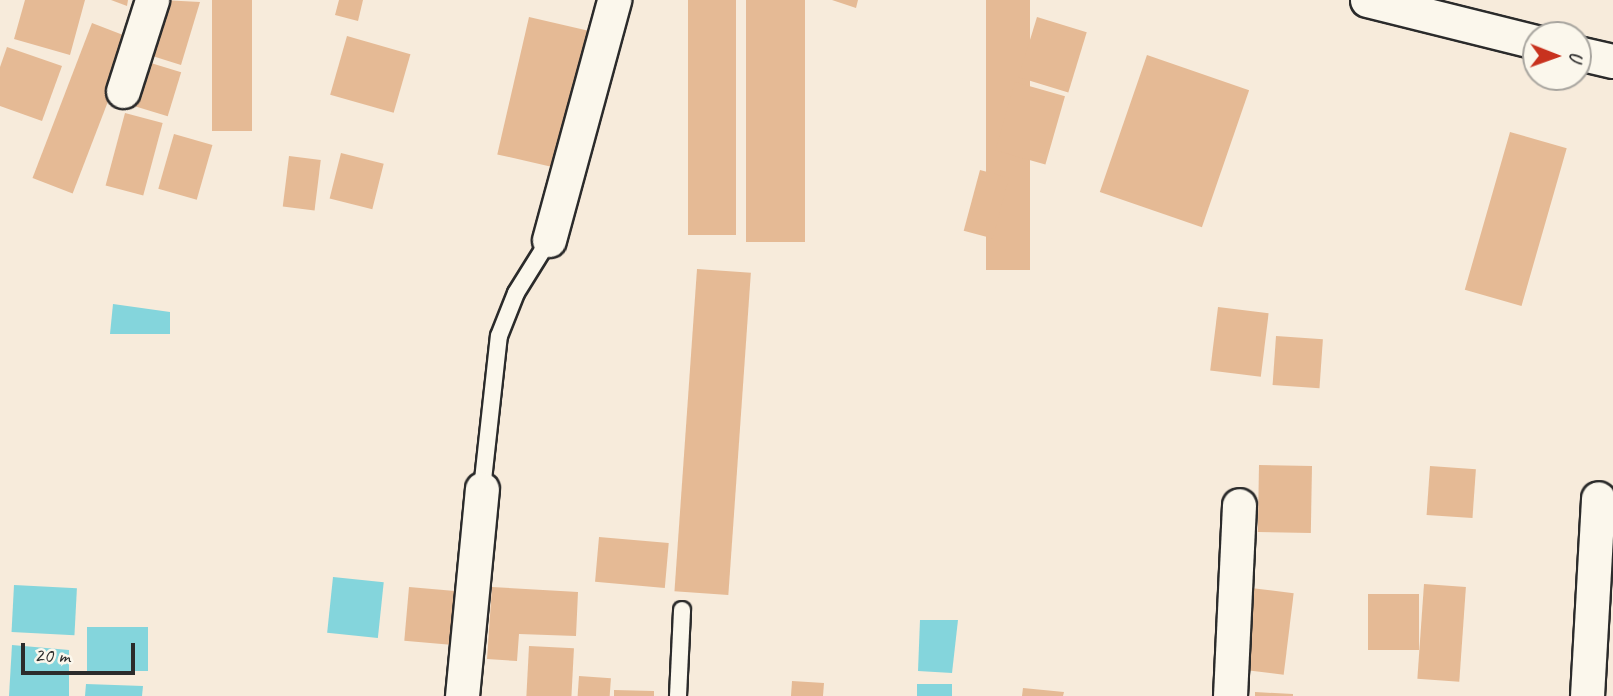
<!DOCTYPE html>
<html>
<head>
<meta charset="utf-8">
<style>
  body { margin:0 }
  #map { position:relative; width:1613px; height:696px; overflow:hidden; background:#f7ebdb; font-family:Caveat,sans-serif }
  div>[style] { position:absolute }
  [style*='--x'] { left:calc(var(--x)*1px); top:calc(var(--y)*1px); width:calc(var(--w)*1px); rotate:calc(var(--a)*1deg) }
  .water>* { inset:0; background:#84d5dc; transform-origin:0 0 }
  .building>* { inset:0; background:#e5ba95; transform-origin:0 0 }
  .roads { filter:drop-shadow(2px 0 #2b2b2b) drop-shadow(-2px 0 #2b2b2b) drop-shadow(0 2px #2b2b2b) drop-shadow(0 -2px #2b2b2b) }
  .lane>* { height:16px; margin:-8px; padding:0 8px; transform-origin:8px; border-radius:8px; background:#fbf7ec }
  .street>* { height:33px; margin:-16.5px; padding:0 16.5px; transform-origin:16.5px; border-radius:16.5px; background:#fbf7ec }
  span { translate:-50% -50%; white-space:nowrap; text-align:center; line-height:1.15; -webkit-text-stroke:6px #fbf7ec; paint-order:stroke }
  .north { position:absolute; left:1522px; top:21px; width:70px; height:70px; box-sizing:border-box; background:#fbf7ec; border:2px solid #a8a59f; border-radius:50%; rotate:91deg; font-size:19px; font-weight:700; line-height:28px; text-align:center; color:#2b2b2b }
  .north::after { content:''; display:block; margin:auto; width:24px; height:32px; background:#c8321e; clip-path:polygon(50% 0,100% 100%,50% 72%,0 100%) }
  .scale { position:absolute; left:21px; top:643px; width:114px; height:32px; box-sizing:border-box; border:4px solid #2b2b2b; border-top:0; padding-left:9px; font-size:21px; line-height:24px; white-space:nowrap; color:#2b2b2b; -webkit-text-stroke:5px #fbf7ec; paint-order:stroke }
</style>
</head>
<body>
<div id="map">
  <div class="water">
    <i style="clip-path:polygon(113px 304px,170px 312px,170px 334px,110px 334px)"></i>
    <i style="left:333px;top:577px;width:51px;height:56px;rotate:6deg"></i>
    <i style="left:14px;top:585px;width:63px;height:47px;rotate:3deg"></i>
    <i style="clip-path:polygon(920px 620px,958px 620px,952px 673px,918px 671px)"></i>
    <i style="left:87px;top:627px;width:61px;height:44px"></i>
    <i style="clip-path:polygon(12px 645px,69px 650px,69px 696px,9px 696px)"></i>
    <i style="clip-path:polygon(86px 684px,143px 686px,142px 696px,85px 696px)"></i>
    <i style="left:917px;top:684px;width:35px;height:12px"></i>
  </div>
  <div class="building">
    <i style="clip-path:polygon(25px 0,85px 0,70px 55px,14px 39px)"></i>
    <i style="clip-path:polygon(111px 0,128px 0,127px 6px)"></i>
    <i style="clip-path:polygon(162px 0,200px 2px,181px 65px,146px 54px)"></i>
    <i style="left:212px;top:0;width:40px;height:131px"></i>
    <i style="clip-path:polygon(339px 0,363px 0,358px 21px,335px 15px)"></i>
    <i style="left:688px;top:0;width:48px;height:235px"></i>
    <i style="left:746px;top:0;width:59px;height:242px"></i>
    <i style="clip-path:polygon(832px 0,858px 0,856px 8px)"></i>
    <i style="left:986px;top:0;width:44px;height:270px"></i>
    <i style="left:529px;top:17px;width:72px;height:141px;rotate:13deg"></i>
    <i style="left:1037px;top:17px;width:52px;height:63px;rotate:17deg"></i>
    <i style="left:92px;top:23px;width:43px;height:166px;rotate:21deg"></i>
    <i style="left:347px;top:36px;width:66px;height:61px;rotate:16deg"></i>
    <i style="clip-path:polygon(7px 47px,62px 66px,42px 121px,0 106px,0 67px)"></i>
    <i style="left:1147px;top:55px;width:108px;height:145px;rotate:19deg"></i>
    <i style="left:141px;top:60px;width:42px;height:46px;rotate:17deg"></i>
    <i style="left:1015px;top:82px;width:52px;height:71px;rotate:16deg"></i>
    <i style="left:125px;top:113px;width:39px;height:75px;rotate:15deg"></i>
    <i style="left:1510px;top:132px;width:59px;height:164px;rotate:16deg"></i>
    <i style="left:174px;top:134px;width:40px;height:57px;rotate:16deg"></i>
    <i style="left:341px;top:153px;width:44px;height:47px;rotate:14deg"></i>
    <i style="left:289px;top:156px;width:32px;height:51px;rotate:7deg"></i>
    <i style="left:980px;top:170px;width:30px;height:63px;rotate:15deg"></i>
    <i style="left:697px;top:269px;width:54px;height:323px;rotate:4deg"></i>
    <i style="left:1218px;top:307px;width:51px;height:64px;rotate:7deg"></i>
    <i style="left:1276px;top:336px;width:47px;height:49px;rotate:4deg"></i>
    <i style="left:1259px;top:465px;width:53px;height:67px;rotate:1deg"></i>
    <i style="left:1430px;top:466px;width:46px;height:49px;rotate:4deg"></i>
    <i style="left:599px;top:537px;width:70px;height:45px;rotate:5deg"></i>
    <i style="left:1424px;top:584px;width:42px;height:95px;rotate:4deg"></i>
    <i style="left:409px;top:587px;width:49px;height:54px;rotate:5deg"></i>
    <i style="clip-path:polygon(492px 587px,578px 592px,576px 636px,519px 634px,517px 661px,487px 659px)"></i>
    <i style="left:1251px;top:588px;width:43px;height:82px;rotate:7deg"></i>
    <i style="left:1368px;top:594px;width:51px;height:56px"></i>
    <i style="left:529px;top:646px;width:45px;height:50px;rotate:3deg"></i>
    <i style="left:579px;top:676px;width:32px;height:20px;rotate:4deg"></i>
    <i style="clip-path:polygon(792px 681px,824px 683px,823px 696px,791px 696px)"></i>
    <i style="clip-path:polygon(1023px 688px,1064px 692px,1063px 696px,1022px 696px)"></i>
    <i style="clip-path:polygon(614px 690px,654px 691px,654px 696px,614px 696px)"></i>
    <i style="clip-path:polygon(1255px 692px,1293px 694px,1293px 696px,1255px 696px)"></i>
  </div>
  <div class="roads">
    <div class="lane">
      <i style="--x:482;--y:489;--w:154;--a:-83.7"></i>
      <i style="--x:499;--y:336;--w:46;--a:-68.4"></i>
      <i style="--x:516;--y:293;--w:62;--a:-58.1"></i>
      <i style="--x:678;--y:696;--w:86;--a:-87.3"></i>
    </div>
    <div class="street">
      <i style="--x:1367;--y:0;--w:174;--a:14"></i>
      <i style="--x:1578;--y:53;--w:36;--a:13"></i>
      <i style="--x:123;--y:91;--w:96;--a:-72.3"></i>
      <i style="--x:549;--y:240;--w:249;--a:-74.8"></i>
      <i style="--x:462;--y:696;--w:208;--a:-84.5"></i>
      <i style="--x:1230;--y:696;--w:191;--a:-87.3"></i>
      <i style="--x:1587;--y:696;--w:198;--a:-86.8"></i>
    </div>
  </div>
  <div class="north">U</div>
  <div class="scale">20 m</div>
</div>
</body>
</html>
